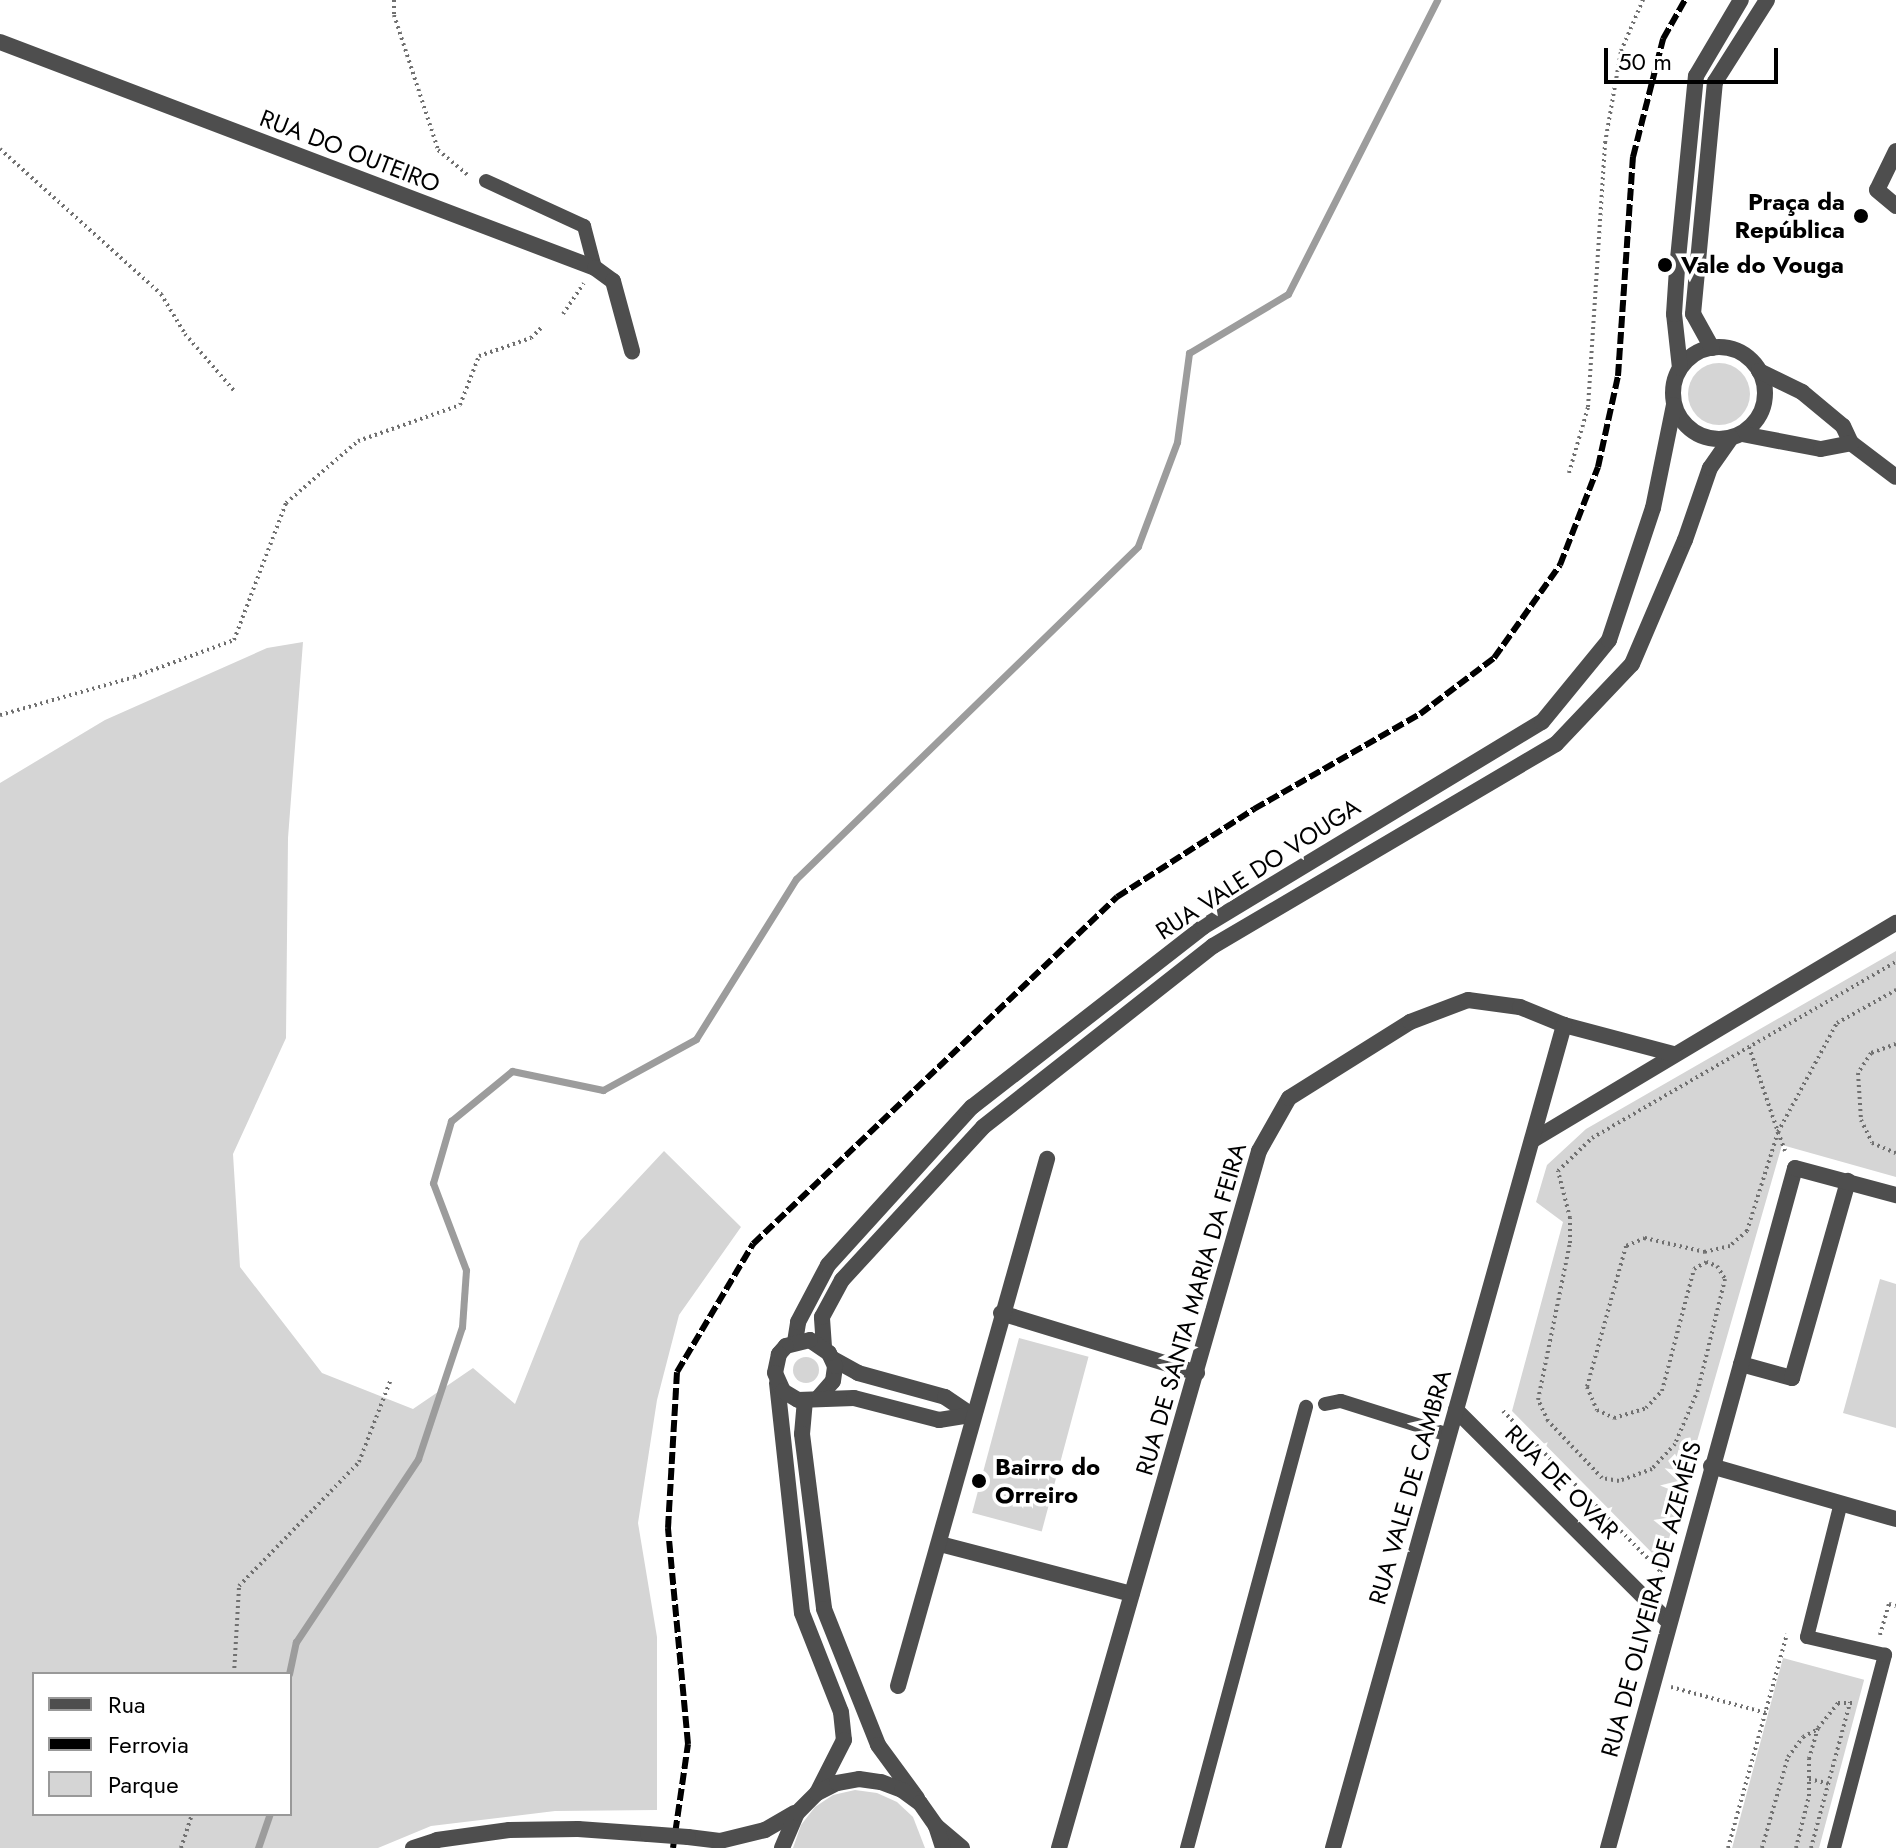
<!DOCTYPE html>
<html>
<head>
<meta charset="utf-8">
<style>
  body { margin:0 }
  #map { position:relative; width:1896px; height:1848px; overflow:hidden; background:#fff; font-family:Jost,sans-serif }
  div>[style] { position:absolute }
  [style*='--x'] { left:calc(var(--x)*1px); top:calc(var(--y)*1px); width:calc(var(--w)*1px); rotate:calc(var(--a)*1deg) }
  .green>* { inset:0; background:#d5d5d5; transform-origin:0 0 }
  .round { border-radius:50% }
  .stream>* { height:7px; margin:-3.5px; padding:0 3.5px; transform-origin:3.5px; border-radius:3.5px; background:#9c9c9c }
  .path>* { height:4px; margin-top:-2px; transform-origin:0; background:repeating-linear-gradient(90deg,#707070 0 2px,transparent 0 6px) }
  .service>* { height:14px; margin:-7px; padding:0 7px; transform-origin:7px; border-radius:7px; background:#4e4e4e }
  .minor>* { height:16px; margin:-8px; padding:0 8px; transform-origin:8px; border-radius:8px; background:#4e4e4e }
  .minor>.ring { margin:-8px; padding:0; box-sizing:content-box; background:none; border:16px solid #4e4e4e; border-radius:50% }
  .tertiary>* { height:16px; margin:-8px; padding:0 8px; transform-origin:8px; border-radius:8px; background:#4e4e4e }
  .rail>* { height:6px; margin-top:-3px; transform-origin:0; background:repeating-linear-gradient(90deg,#000 0 12px,transparent 0 16px) }
  .tertiary-bridge>* { height:16px; margin:-8px; padding:0 8px; transform-origin:8px; border-radius:8px; background:#4e4e4e }
  .dots>* { width:22px; height:22px; translate:-50% -50%; box-sizing:border-box; border:4px solid #fff; border-radius:50% }
  span { translate:-50% -50%; white-space:nowrap; text-align:center; line-height:1.15; -webkit-text-stroke:7px #fff; paint-order:stroke }
  .street-label { font-size:24px; color:#000 }
  .poi-label { font-size:24px; color:#000; font-weight:700 }
  .right { translate:-100% -50%; text-align:right }
  .left { translate:0 -50%; text-align:left }
  .legend { position:absolute; left:32px; top:1672px; width:260px; height:144px; box-sizing:border-box; background:#fff; border:2px solid #999; margin:0; padding:10px 14px; list-style:none; font-size:24px; color:#000 }
  .legend li { display:flex; align-items:center; gap:16px; height:40px }
  .legend b { width:40px; border:2px solid #999 }
  .scale { position:absolute; left:1604px; top:48px; width:174px; height:36px; box-sizing:border-box; border:4px solid #000; border-top:0; padding-left:10px; font-size:24px; line-height:28px; white-space:nowrap; color:#000; -webkit-text-stroke:6px #fff; paint-order:stroke }
</style>
</head>
<body>
<div id="map">
  <div class="green">
    <i class="round" style="left:1688px;top:363px;width:62px;height:62px"></i>
    <i style="clip-path:polygon(evenodd,303px 642px,288px 838px,286px 1038px,233px 1154px,240px 1267px,322px 1373px,413px 1409px,473px 1368px,515px 1404px,580px 1241px,664px 1151px,741px 1227px,679px 1315px,657px 1400px,638px 1523px,657px 1637px,657px 1810px,555px 1811px,431px 1826px,378px 1848px,0 1848px,0 783px,105px 720px,267px 648px,303px 642px,34px 1674px,290px 1674px,290px 1814px,34px 1814px,34px 1674px)"></i>
    <i style="clip-path:polygon(1896px 951px,1896px 1177px,1782px 1145px,1662px 1563px,1512px 1411px,1563px 1222px,1536px 1202px,1547px 1165px,1586px 1129px)"></i>
    <i style="clip-path:polygon(1880px 1279px,1896px 1284px,1896px 1428px,1843px 1413px)"></i>
    <i style="left:1019px;top:1338px;width:72px;height:181px;rotate:15deg"></i>
    <i class="round" style="left:793px;top:1357px;width:26px;height:26px"></i>
    <i style="left:1783px;top:1658px;width:84px;height:197px;rotate:15deg"></i>
    <i style="clip-path:polygon(855px 1790px,877px 1793px,897px 1802px,913px 1817px,925px 1848px,793px 1848px,801px 1825px,815px 1807px,833px 1795px)"></i>
  </div>
  <div class="stream">
    <i style="--x:289;--y:1674;--w:33;--a:-78"></i>
    <i style="--x:296;--y:1642;--w:220;--a:-56.3"></i>
    <i style="--x:418;--y:1459;--w:139;--a:-71.6"></i>
    <i style="--x:462;--y:1327;--w:57;--a:-86"></i>
    <i style="--x:466;--y:1270;--w:93;--a:-110.8"></i>
    <i style="--x:433;--y:1183;--w:65;--a:-73.8"></i>
    <i style="--x:451;--y:1121;--w:79;--a:-39.3"></i>
    <i style="--x:512;--y:1071;--w:93;--a:11.8"></i>
    <i style="--x:603;--y:1090;--w:106;--a:-28.7"></i>
    <i style="--x:696;--y:1039;--w:189;--a:-58"></i>
    <i style="--x:796;--y:879;--w:477;--a:-44.2"></i>
    <i style="--x:1138;--y:546;--w:111;--a:-69.4"></i>
    <i style="--x:1177;--y:442;--w:90;--a:-82.3"></i>
    <i style="--x:1189;--y:353;--w:115;--a:-30.8"></i>
    <i style="--x:1288;--y:294;--w:330;--a:-63.1"></i>
    <i style="--x:258;--y:1848;--w:36;--a:-71"></i>
  </div>
  <div class="path">
    <i style="--x:394;--y:0;--w:15;--a:90"></i>
    <i style="--x:394;--y:15;--w:142;--a:71.9"></i>
    <i style="--x:438;--y:150;--w:40;--a:40"></i>
    <i style="--x:0;--y:149;--w:217;--a:42"></i>
    <i style="--x:161;--y:294;--w:47;--a:59"></i>
    <i style="--x:185;--y:334;--w:77;--a:49.2"></i>
    <i style="--x:563;--y:314;--w:37;--a:-56"></i>
    <i style="--x:1569;--y:473;--w:69;--a:-73.9"></i>
    <i style="--x:1588;--y:407;--w:265;--a:-86.3"></i>
    <i style="--x:1605;--y:143;--w:93;--a:-80.1"></i>
    <i style="--x:1621;--y:51;--w:56;--a:-66.7"></i>
    <i style="--x:0;--y:715;--w:139;--a:-15.8"></i>
    <i style="--x:134;--y:677;--w:107;--a:-20.3"></i>
    <i style="--x:234;--y:640;--w:147;--a:-69.2"></i>
    <i style="--x:286;--y:503;--w:95;--a:-40.7"></i>
    <i style="--x:358;--y:441;--w:108;--a:-19.4"></i>
    <i style="--x:460;--y:405;--w:53;--a:-68.8"></i>
    <i style="--x:479;--y:356;--w:55;--a:-19.1"></i>
    <i style="--x:531;--y:338;--w:17;--a:-45"></i>
    <i style="--x:1896;--y:1044;--w:27;--a:160"></i>
    <i style="--x:1871;--y:1053;--w:24;--a:123"></i>
    <i style="--x:1858;--y:1073;--w:47;--a:86.3"></i>
    <i style="--x:1861;--y:1120;--w:25;--a:64"></i>
    <i style="--x:1872;--y:1143;--w:26;--a:23"></i>
    <i style="--x:1749;--y:1047;--w:90;--a:71.2"></i>
    <i style="--x:1778;--y:1132;--w:104;--a:107.4"></i>
    <i style="--x:1747;--y:1231;--w:23;--a:139"></i>
    <i style="--x:1730;--y:1246;--w:26;--a:167"></i>
    <i style="--x:1705;--y:1252;--w:62;--a:-166.9"></i>
    <i style="--x:1645;--y:1238;--w:21;--a:157"></i>
    <i style="--x:1626;--y:1246;--w:146;--a:105.5"></i>
    <i style="--x:1587;--y:1387;--w:25;--a:67"></i>
    <i style="--x:1597;--y:1410;--w:19;--a:25"></i>
    <i style="--x:1614;--y:1418;--w:34;--a:-17"></i>
    <i style="--x:1646;--y:1408;--w:23;--a:-47"></i>
    <i style="--x:1662;--y:1391;--w:126;--a:-75.3"></i>
    <i style="--x:1694;--y:1269;--w:14;--a:-30"></i>
    <i style="--x:1706;--y:1262;--w:12;--a:20"></i>
    <i style="--x:1717;--y:1266;--w:15;--a:58"></i>
    <i style="--x:1725;--y:1279;--w:114;--a:103.7"></i>
    <i style="--x:1698;--y:1390;--w:59;--a:113.1"></i>
    <i style="--x:1675;--y:1444;--w:34;--a:133"></i>
    <i style="--x:1652;--y:1469;--w:35;--a:160"></i>
    <i style="--x:1619;--y:1481;--w:17;--a:-170"></i>
    <i style="--x:1602;--y:1478;--w:79;--a:-133.5"></i>
    <i style="--x:1548;--y:1421;--w:23;--a:-115"></i>
    <i style="--x:1538;--y:1400;--w:160;--a:-78.5"></i>
    <i style="--x:1570;--y:1243;--w:25;--a:-90"></i>
    <i style="--x:1570;--y:1218;--w:49;--a:-104.3"></i>
    <i style="--x:1558;--y:1171;--w:47;--a:-44.1"></i>
    <i style="--x:1592;--y:1138;--w:351;--a:-30.1"></i>
    <i style="--x:1785;--y:1151;--w:20;--a:-110"></i>
    <i style="--x:1778;--y:1132;--w:124;--a:-61.6"></i>
    <i style="--x:1837;--y:1023;--w:68;--a:-29.2"></i>
    <i style="--x:1503;--y:1411;--w:224;--a:45.5"></i>
    <i style="--x:1660;--y:1571;--w:6;--a:-31"></i>
    <i style="--x:1880;--y:1635;--w:32;--a:-74"></i>
    <i style="--x:1889;--y:1604;--w:7;--a:16"></i>
    <i style="--x:234;--y:1674;--w:88;--a:-86.7"></i>
    <i style="--x:239;--y:1586;--w:173;--a:-45.9"></i>
    <i style="--x:359;--y:1462;--w:89;--a:-68.9"></i>
    <i style="--x:1671;--y:1687;--w:98;--a:15.3"></i>
    <i style="--x:1809;--y:1779;--w:22;--a:13"></i>
    <i style="--x:181;--y:1848;--w:36;--a:-72"></i>
    <i style="--x:1728;--y:1848;--w:222;--a:-74.6"></i>
    <i style="--x:1762;--y:1848;--w:95;--a:-74.1"></i>
    <i style="--x:1788;--y:1757;--w:25;--a:-53"></i>
    <i style="--x:1803;--y:1737;--w:15;--a:-28"></i>
    <i style="--x:1796;--y:1848;--w:54;--a:-76"></i>
    <i style="--x:1809;--y:1796;--w:37;--a:-90"></i>
    <i style="--x:1809;--y:1759;--w:32;--a:-74"></i>
    <i style="--x:1818;--y:1728;--w:32;--a:-51"></i>
    <i style="--x:1838;--y:1703;--w:18;--a:0"></i>
    <i style="--x:1811;--y:1848;--w:151;--a:-75"></i>
  </div>
  <div class="service">
    <i style="--x:486;--y:181;--w:108;--a:24.7"></i>
    <i style="--x:584;--y:226;--w:43;--a:75.3"></i>
    <i style="--x:1325;--y:1404;--w:16;--a:-11"></i>
    <i style="--x:1341;--y:1401;--w:113;--a:17.5"></i>
    <i style="--x:1187;--y:1848;--w:457;--a:-74.9"></i>
    <i style="--x:1834;--y:1848;--w:200;--a:-75.2"></i>
    <i style="--x:1885;--y:1655;--w:80;--a:-167"></i>
    <i style="--x:1807;--y:1637;--w:138;--a:-75.8"></i>
  </div>
  <div class="minor">
    <i style="--x:0;--y:42;--w:636;--a:20.8"></i>
    <i style="--x:595;--y:268;--w:22;--a:36"></i>
    <i style="--x:613;--y:281;--w:73;--a:74.8"></i>
    <i style="--x:1896;--y:151;--w:43;--a:116"></i>
    <i style="--x:1877;--y:190;--w:25;--a:40"></i>
    <i class="ring" style="left:1673px;top:347px;width:76px;height:76px"></i>
    <i style="--x:1712;--y:348;--w:39;--a:-119"></i>
    <i style="--x:1693;--y:314;--w:233;--a:-84.6"></i>
    <i style="--x:1715;--y:82;--w:97;--a:-57.6"></i>
    <i style="--x:1680;--y:368;--w:54;--a:-96.3"></i>
    <i style="--x:1674;--y:314;--w:45;--a:-86.2"></i>
    <i style="--x:1677;--y:269;--w:194;--a:-84.4"></i>
    <i style="--x:1696;--y:76;--w:88;--a:-59.4"></i>
    <i style="--x:1759;--y:371;--w:48;--a:26"></i>
    <i style="--x:1802;--y:392;--w:53;--a:39.7"></i>
    <i style="--x:1843;--y:426;--w:19;--a:65"></i>
    <i style="--x:1851;--y:443;--w:56;--a:37.1"></i>
    <i style="--x:1742;--y:434;--w:80;--a:10.8"></i>
    <i style="--x:1821;--y:449;--w:31;--a:-11"></i>
    <i style="--x:1533;--y:1140;--w:423;--a:-30.9"></i>
    <i style="--x:1001;--y:1313;--w:205;--a:17"></i>
    <i style="--x:795;--y:1342;--w:20;--a:-81"></i>
    <i style="--x:798;--y:1322;--w:64;--a:-62.2"></i>
    <i style="--x:828;--y:1265;--w:214;--a:-47.7"></i>
    <i style="--x:972;--y:1107;--w:293;--a:-37.9"></i>
    <i style="--x:1203;--y:927;--w:396;--a:-31.2"></i>
    <i style="--x:1542;--y:722;--w:106;--a:-50.7"></i>
    <i style="--x:1609;--y:640;--w:139;--a:-71.6"></i>
    <i style="--x:1653;--y:508;--w:105;--a:-78.5"></i>
    <i style="--x:824;--y:1347;--w:30;--a:-94"></i>
    <i style="--x:822;--y:1317;--w:42;--a:-61.6"></i>
    <i style="--x:842;--y:1280;--w:208;--a:-47.3"></i>
    <i style="--x:983;--y:1127;--w:293;--a:-38.2"></i>
    <i style="--x:1213;--y:946;--w:398;--a:-30.5"></i>
    <i style="--x:1556;--y:744;--w:110;--a:-46.5"></i>
    <i style="--x:1632;--y:664;--w:135;--a:-66.9"></i>
    <i style="--x:1685;--y:540;--w:76;--a:-70.9"></i>
    <i style="--x:1710;--y:468;--w:37;--a:-55"></i>
    <i style="--x:833;--y:1359;--w:29;--a:29"></i>
    <i style="--x:858;--y:1373;--w:90;--a:15.4"></i>
    <i style="--x:945;--y:1397;--w:32;--a:34"></i>
    <i style="--x:1741;--y:1364;--w:53;--a:15.4"></i>
    <i style="--x:1792;--y:1378;--w:205;--a:-74.1"></i>
    <i style="--x:777;--y:1383;--w:231;--a:83.8"></i>
    <i style="--x:802;--y:1613;--w:106;--a:68.5"></i>
    <i style="--x:841;--y:1712;--w:28;--a:84"></i>
    <i style="--x:844;--y:1740;--w:59;--a:117"></i>
    <i style="--x:819;--y:1397;--w:21;--a:-49"></i>
    <i style="--x:833;--y:1381;--w:15;--a:-82"></i>
    <i style="--x:835;--y:1366;--w:14;--a:-115"></i>
    <i style="--x:829;--y:1353;--w:23;--a:-146"></i>
    <i style="--x:810;--y:1340;--w:25;--a:166"></i>
    <i style="--x:786;--y:1346;--w:11;--a:131"></i>
    <i style="--x:779;--y:1354;--w:19;--a:102"></i>
    <i style="--x:775;--y:1373;--w:20;--a:66"></i>
    <i style="--x:783;--y:1391;--w:17;--a:31"></i>
    <i style="--x:798;--y:1400;--w:56;--a:-2"></i>
    <i style="--x:854;--y:1398;--w:88;--a:14.5"></i>
    <i style="--x:939;--y:1420;--w:33;--a:-9"></i>
    <i style="--x:805;--y:1400;--w:34;--a:95"></i>
    <i style="--x:802;--y:1434;--w:176;--a:82.8"></i>
    <i style="--x:824;--y:1609;--w:146;--a:68.3"></i>
    <i style="--x:878;--y:1745;--w:66;--a:53.7"></i>
    <i style="--x:1456;--y:1410;--w:299;--a:44.9"></i>
    <i style="--x:1711;--y:1466;--w:192;--a:16"></i>
    <i style="--x:940;--y:1544;--w:198;--a:14.6"></i>
    <i style="--x:898;--y:1686;--w:548;--a:-74.21"></i>
    <i style="--x:1059;--y:1848;--w:725;--a:-73.99"></i>
    <i style="--x:1259;--y:1151;--w:61;--a:-60.5"></i>
    <i style="--x:1289;--y:1098;--w:143;--a:-32.1"></i>
    <i style="--x:1410;--y:1022;--w:62;--a:-20.8"></i>
    <i style="--x:1468;--y:1000;--w:52;--a:7.7"></i>
    <i style="--x:1520;--y:1007;--w:48;--a:22.2"></i>
    <i style="--x:1564;--y:1025;--w:114;--a:14.8"></i>
    <i style="--x:1333;--y:1848;--w:855;--a:-74.32"></i>
    <i style="--x:1608;--y:1848;--w:705;--a:-74.62"></i>
    <i style="--x:1795;--y:1168;--w:105;--a:15"></i>
  </div>
  <div class="tertiary">
    <i style="--x:936;--y:1826;--w:34;--a:40"></i>
    <i style="--x:688;--y:1837;--w:32;--a:7"></i>
    <i style="--x:720;--y:1841;--w:46;--a:-13.7"></i>
    <i style="--x:765;--y:1830;--w:34;--a:-30"></i>
    <i style="--x:413;--y:1848;--w:25;--a:-18"></i>
    <i style="--x:437;--y:1840;--w:73;--a:-7.9"></i>
    <i style="--x:509;--y:1830;--w:69;--a:-0.8"></i>
    <i style="--x:578;--y:1829;--w:70;--a:4.1"></i>
    <i style="--x:782;--y:1848;--w:38;--a:-67"></i>
    <i style="--x:797;--y:1813;--w:28;--a:-45"></i>
    <i style="--x:817;--y:1793;--w:22;--a:-27"></i>
    <i style="--x:837;--y:1783;--w:22;--a:-10"></i>
    <i style="--x:859;--y:1779;--w:22;--a:8"></i>
    <i style="--x:881;--y:1782;--w:22;--a:21"></i>
    <i style="--x:902;--y:1790;--w:22;--a:36"></i>
    <i style="--x:920;--y:1803;--w:28;--a:55"></i>
    <i style="--x:936;--y:1826;--w:23;--a:72"></i>
  </div>
  <div class="rail">
    <i style="--x:673;--y:1848;--w:105;--a:-81.8"></i>
    <i style="--x:688;--y:1744;--w:217;--a:-95.3"></i>
    <i style="--x:668;--y:1528;--w:156;--a:-86.7"></i>
    <i style="--x:677;--y:1372;--w:149;--a:-59.3"></i>
    <i style="--x:753;--y:1244;--w:503;--a:-43.63"></i>
    <i style="--x:1117;--y:897;--w:163;--a:-32.7"></i>
    <i style="--x:1254;--y:809;--w:191;--a:-29.8"></i>
    <i style="--x:1420;--y:714;--w:93;--a:-37.1"></i>
    <i style="--x:1494;--y:658;--w:114;--a:-54.6"></i>
    <i style="--x:1560;--y:565;--w:105;--a:-68.8"></i>
    <i style="--x:1598;--y:467;--w:93;--a:-77.6"></i>
    <i style="--x:1618;--y:376;--w:220;--a:-86.1"></i>
    <i style="--x:1633;--y:157;--w:122;--a:-75.7"></i>
    <i style="--x:1663;--y:39;--w:45;--a:-60.6"></i>
  </div>
  <div class="tertiary-bridge">
    <i style="--x:648;--y:1834;--w:40;--a:4.3"></i>
  </div>
  <div class="dots">
    <i style="left:1861px;top:216px;background:#000"></i>
    <i style="left:1665px;top:265px;background:#000"></i>
    <i style="left:979px;top:1481px;background:#000"></i>
  </div>
  <div class="street-label">
    <span style="left:350px;top:151px;rotate:21deg">RUA DO OUTEIRO</span>
    <span style="left:1258px;top:869px;rotate:-33deg">RUA VALE DO VOUGA</span>
    <span style="left:1191px;top:1309px;rotate:-74deg">RUA DE SANTA MARIA DA FEIRA</span>
    <span style="left:1562px;top:1482px;rotate:45deg">RUA DE OVAR</span>
    <span style="left:1410px;top:1487px;rotate:-74deg">RUA VALE DE CAMBRA</span>
    <span style="left:1651px;top:1599px;rotate:-75deg">RUA DE OLIVEIRA DE AZEMÉIS</span>
  </div>
  <div class="poi-label">
    <span class="right" style="left:1845px;top:216px">Praça da<br>República</span>
    <span class="left" style="left:1681px;top:265px">Vale do Vouga</span>
    <span class="left" style="left:995px;top:1481px">Bairro do<br>Orreiro</span>
  </div>
  <ul class="legend">
  <li><b style="height:10px;background:#4e4e4e"></b>Rua</li>
  <li><b style="height:10px;background:#000"></b>Ferrovia</li>
  <li><b style="height:22px;background:#d5d5d5"></b>Parque</li>
  </ul>
  <div class="scale">50 m</div>
</div>
</body>
</html>
